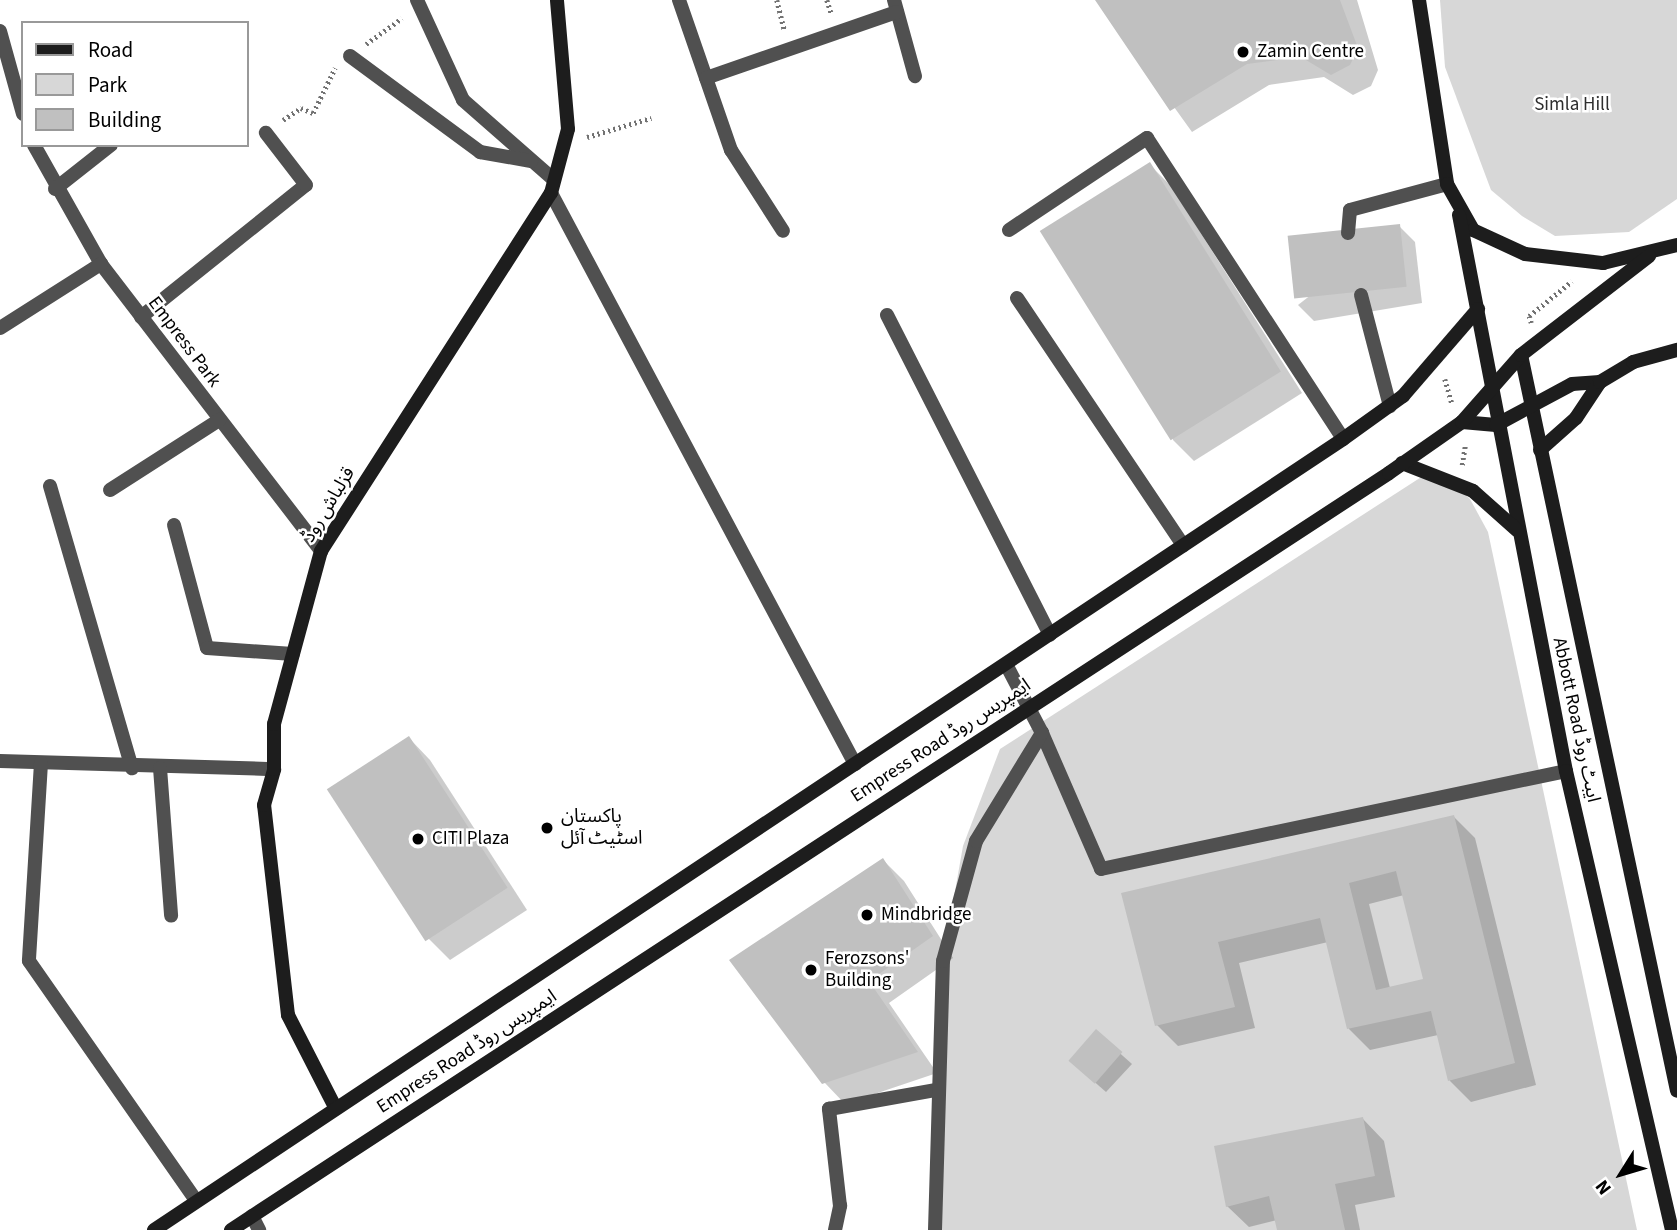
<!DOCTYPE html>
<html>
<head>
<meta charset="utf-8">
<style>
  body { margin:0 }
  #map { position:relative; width:1677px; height:1230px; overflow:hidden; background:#fff; font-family:"Source Sans 3","Noto Sans Arabic",sans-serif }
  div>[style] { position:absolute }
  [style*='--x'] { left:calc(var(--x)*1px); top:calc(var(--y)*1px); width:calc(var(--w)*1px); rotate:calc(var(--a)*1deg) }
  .green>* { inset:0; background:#d7d7d7 }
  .shadow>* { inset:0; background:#0003 }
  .building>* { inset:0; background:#c0c0c0; transform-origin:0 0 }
  .path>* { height:4.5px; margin-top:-2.25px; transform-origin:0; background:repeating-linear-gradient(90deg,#727272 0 2px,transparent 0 5.5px) }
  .lane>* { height:14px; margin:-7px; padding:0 7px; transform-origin:7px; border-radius:7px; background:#505050 }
  .street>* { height:14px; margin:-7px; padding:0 7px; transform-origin:7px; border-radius:7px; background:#505050 }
  .secondary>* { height:14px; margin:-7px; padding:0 7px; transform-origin:7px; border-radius:7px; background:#1d1d1d }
  .dots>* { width:19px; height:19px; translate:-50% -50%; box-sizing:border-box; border:4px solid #fff; border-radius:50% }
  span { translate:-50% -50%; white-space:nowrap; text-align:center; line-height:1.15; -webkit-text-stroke:5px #fff; paint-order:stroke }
  .poi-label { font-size:19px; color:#000 }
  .left { translate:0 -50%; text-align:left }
  .park-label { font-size:19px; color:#2e2e2e }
  .street-label { font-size:19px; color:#000 }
  .legend { position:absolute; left:21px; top:21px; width:228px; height:126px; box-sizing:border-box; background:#fff; border:2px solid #999; margin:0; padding:9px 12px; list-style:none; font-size:21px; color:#000 }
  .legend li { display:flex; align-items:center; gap:14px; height:35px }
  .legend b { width:35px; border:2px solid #999 }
  .north { position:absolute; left:1586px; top:1139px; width:70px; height:70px; -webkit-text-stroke:5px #fff; paint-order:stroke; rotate:233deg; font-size:19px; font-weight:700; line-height:28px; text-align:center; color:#000 }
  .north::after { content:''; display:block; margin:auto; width:24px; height:32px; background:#000; clip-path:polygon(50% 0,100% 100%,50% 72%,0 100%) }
</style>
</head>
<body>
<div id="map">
  <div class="green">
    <i style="clip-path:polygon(1440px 0,1677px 0,1677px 199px,1629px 232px,1555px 236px,1522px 216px,1491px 190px,1445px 67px)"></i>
    <i style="clip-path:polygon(1426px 474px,1446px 477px,1470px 499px,1488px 532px,1637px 1230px,935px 1230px,937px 993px,963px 846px,1000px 749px)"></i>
  </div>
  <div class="shadow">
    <i style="clip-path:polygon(1097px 0,1357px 0,1378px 70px,1371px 86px,1353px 95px,1324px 77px,1269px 85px,1192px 132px)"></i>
    <i style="clip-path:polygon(1150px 165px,1171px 186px,1302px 393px,1194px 461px,1173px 440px)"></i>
    <i style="clip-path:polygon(1399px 226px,1415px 242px,1422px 303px,1314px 321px,1298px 305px)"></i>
    <i style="clip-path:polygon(409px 738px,430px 760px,527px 910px,450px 960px,429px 939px)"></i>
    <i style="clip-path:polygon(evenodd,1454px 817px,1475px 838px,1536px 1085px,1471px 1102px,1450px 1081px,1438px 1035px,1370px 1050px,1349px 1029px,1328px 942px,1239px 963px,1255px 1028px,1178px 1046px,1157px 1025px,1123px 895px,1454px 817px,1404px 895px,1425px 980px,1390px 988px,1369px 904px,1404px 895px)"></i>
    <i style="clip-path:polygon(883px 860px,904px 881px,953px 958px,889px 1003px,937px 1073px,845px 1104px,824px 1082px)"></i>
    <i style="clip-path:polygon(1096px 1032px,1132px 1064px,1106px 1092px,1082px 1071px)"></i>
    <i style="clip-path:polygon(1363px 1119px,1384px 1141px,1395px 1197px,1355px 1205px,1360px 1230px,1279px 1230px,1277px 1220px,1249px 1227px,1227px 1206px)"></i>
  </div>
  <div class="building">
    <i style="clip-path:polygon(1095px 0,1340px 0,1358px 48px,1350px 65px,1331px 75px,1301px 57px,1247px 64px,1170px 111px)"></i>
    <i style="left:1150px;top:162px;width:247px;height:130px;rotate:58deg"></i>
    <i style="left:1400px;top:224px;width:63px;height:113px;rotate:84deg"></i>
    <i style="left:409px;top:736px;width:181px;height:98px;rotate:57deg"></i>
    <i style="clip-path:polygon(evenodd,1454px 815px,1515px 1063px,1448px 1081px,1431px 1011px,1347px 1029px,1320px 918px,1218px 942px,1235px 1007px,1155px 1026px,1121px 893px,1454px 815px,1396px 871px,1423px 979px,1376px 990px,1349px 883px,1396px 871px)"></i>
    <i style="clip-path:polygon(883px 858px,933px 936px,869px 981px,918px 1052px,822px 1084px,729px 960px)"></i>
    <i style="left:1096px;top:1029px;width:35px;height:42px;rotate:41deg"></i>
    <i style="clip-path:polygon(1363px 1117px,1375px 1176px,1335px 1184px,1345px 1230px,1277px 1230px,1269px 1196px,1226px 1207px,1214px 1146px)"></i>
  </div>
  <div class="path">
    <i style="--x:777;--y:0;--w:32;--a:76"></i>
    <i style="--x:827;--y:0;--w:16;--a:72"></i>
    <i style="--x:366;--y:44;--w:44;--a:-35.8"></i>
    <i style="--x:283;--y:120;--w:22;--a:-34"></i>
    <i style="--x:301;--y:108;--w:13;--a:23"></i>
    <i style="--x:313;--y:113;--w:50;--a:-63.9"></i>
    <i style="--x:587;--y:137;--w:67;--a:-16.5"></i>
    <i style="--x:1531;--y:323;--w:7;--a:-106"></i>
    <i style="--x:1529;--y:316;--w:55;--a:-39.1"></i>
    <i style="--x:1445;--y:379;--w:26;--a:74"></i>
    <i style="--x:1462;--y:465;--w:19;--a:-81"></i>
  </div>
  <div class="lane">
    <i style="--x:1348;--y:233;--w:23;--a:-85"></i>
    <i style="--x:1350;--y:210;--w:100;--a:-15"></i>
    <i style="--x:1361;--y:295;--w:115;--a:75.4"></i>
    <i style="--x:1042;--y:733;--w:148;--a:66.5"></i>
    <i style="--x:1101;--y:869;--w:475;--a:-11.9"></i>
    <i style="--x:252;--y:1216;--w:16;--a:63"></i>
  </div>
  <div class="street">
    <i style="--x:417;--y:0;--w:110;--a:65.3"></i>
    <i style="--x:463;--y:100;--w:121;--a:41.3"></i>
    <i style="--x:679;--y:0;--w:159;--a:70.9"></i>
    <i style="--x:731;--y:150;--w:96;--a:57.3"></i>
    <i style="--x:894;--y:0;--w:79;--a:74.6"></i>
    <i style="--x:0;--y:31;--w:86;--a:74.5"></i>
    <i style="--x:350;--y:56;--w:162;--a:36.4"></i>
    <i style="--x:480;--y:152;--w:52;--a:10"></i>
    <i style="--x:706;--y:78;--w:202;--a:-19.1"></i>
    <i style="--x:34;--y:145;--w:137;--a:60.6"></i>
    <i style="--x:101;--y:264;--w:362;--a:52.5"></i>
    <i style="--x:55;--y:189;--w:71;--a:-38.2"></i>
    <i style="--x:551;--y:193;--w:647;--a:61.97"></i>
    <i style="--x:1009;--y:230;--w:166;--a:-33.7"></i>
    <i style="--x:1147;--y:138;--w:359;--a:56.9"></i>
    <i style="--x:1017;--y:298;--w:298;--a:56.1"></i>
    <i style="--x:887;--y:315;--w:359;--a:63"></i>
    <i style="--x:141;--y:317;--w:211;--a:-38.7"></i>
    <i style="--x:306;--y:185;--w:66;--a:-127.6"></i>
    <i style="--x:0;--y:328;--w:120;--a:-32.4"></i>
    <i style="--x:50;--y:486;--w:294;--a:73.8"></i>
    <i style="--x:110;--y:490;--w:130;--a:-32.7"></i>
    <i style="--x:174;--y:525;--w:127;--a:75"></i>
    <i style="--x:207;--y:648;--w:86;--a:4"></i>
    <i style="--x:0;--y:761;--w:274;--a:1.7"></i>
    <i style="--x:41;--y:763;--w:198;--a:93.5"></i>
    <i style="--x:29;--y:961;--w:292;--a:55.1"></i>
    <i style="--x:160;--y:768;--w:148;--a:85.7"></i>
    <i style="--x:835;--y:1230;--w:25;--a:-78"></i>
    <i style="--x:840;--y:1206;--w:98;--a:-96.5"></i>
    <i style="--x:829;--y:1109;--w:109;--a:-10.1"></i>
    <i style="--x:935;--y:1230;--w:269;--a:-88.3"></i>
    <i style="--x:943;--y:961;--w:124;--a:-74.6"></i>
    <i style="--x:976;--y:841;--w:127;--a:-58.6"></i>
    <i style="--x:1042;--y:733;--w:76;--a:-117.6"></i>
  </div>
  <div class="secondary">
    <i style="--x:1419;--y:0;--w:186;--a:81.3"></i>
    <i style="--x:1447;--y:184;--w:53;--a:60.5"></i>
    <i style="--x:1473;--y:230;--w:57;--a:24.8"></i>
    <i style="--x:1525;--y:254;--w:79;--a:6.6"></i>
    <i style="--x:1603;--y:263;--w:76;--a:-13.7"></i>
    <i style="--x:1459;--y:215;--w:566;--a:79.11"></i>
    <i style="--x:1566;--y:771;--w:471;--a:77"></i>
    <i style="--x:1521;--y:355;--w:752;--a:78.03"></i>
    <i style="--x:1462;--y:422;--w:34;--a:5"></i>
    <i style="--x:1496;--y:425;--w:86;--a:-28.3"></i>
    <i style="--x:1572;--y:384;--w:28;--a:-4"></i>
    <i style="--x:1540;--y:450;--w:48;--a:-41.6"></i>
    <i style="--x:1576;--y:418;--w:43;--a:-56.3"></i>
    <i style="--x:1600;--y:382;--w:39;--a:-31"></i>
    <i style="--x:1633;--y:362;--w:46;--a:-15.3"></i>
    <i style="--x:1402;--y:463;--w:76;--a:21.5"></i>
    <i style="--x:1473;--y:491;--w:59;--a:41.6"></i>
    <i style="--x:335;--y:1107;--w:103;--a:-117.1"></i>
    <i style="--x:288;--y:1015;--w:211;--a:-96.5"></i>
    <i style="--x:264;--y:805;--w:37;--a:-74"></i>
    <i style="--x:274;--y:769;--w:45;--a:-90"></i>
    <i style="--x:274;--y:724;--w:179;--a:-74.8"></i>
    <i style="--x:321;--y:551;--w:426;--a:-57.3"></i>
    <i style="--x:551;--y:193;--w:66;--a:-75.1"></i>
    <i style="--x:568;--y:129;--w:129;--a:-94.9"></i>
    <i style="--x:154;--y:1230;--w:1428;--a:-33.63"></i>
    <i style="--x:1343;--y:439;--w:74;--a:-35.6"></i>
    <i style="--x:1403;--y:396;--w:115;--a:-49.2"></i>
    <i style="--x:231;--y:1230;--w:1383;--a:-33.17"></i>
    <i style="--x:1389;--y:473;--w:89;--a:-34.9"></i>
    <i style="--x:1462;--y:422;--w:89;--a:-48.6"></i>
    <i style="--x:1521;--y:355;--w:162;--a:-37.7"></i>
  </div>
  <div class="dots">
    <i style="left:1243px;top:52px;background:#000"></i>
    <i style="left:547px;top:828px;background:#000"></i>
    <i style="left:418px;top:839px;background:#000"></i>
    <i style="left:867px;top:915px;background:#000"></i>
    <i style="left:811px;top:970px;background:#000"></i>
  </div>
  <div class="poi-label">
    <span class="left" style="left:1257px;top:52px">Zamin Centre</span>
    <span class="left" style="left:561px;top:828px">پاکستان<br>اسٹیٹ آئل</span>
    <span class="left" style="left:432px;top:839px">CITI Plaza</span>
    <span class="left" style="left:881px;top:915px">Mindbridge</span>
    <span class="left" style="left:825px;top:970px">Ferozsons'<br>Building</span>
  </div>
  <div class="park-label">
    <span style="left:1572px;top:105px">Simla Hill</span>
  </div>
  <div class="street-label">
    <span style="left:184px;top:342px;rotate:53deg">Empress Park</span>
    <span style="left:329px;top:505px;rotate:-59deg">قزلباش روڈ</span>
    <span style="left:1576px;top:720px;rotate:78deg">Abbott Road ایبٹ روڈ</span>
    <span style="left:941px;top:741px;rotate:-33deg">Empress Road ایمپریس روڈ</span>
    <span style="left:467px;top:1052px;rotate:-33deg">Empress Road ایمپریس روڈ</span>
  </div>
  <ul class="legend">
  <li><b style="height:9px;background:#1d1d1d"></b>Road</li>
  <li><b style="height:19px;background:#d7d7d7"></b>Park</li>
  <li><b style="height:19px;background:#c0c0c0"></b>Building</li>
  </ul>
  <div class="north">N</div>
</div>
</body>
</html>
